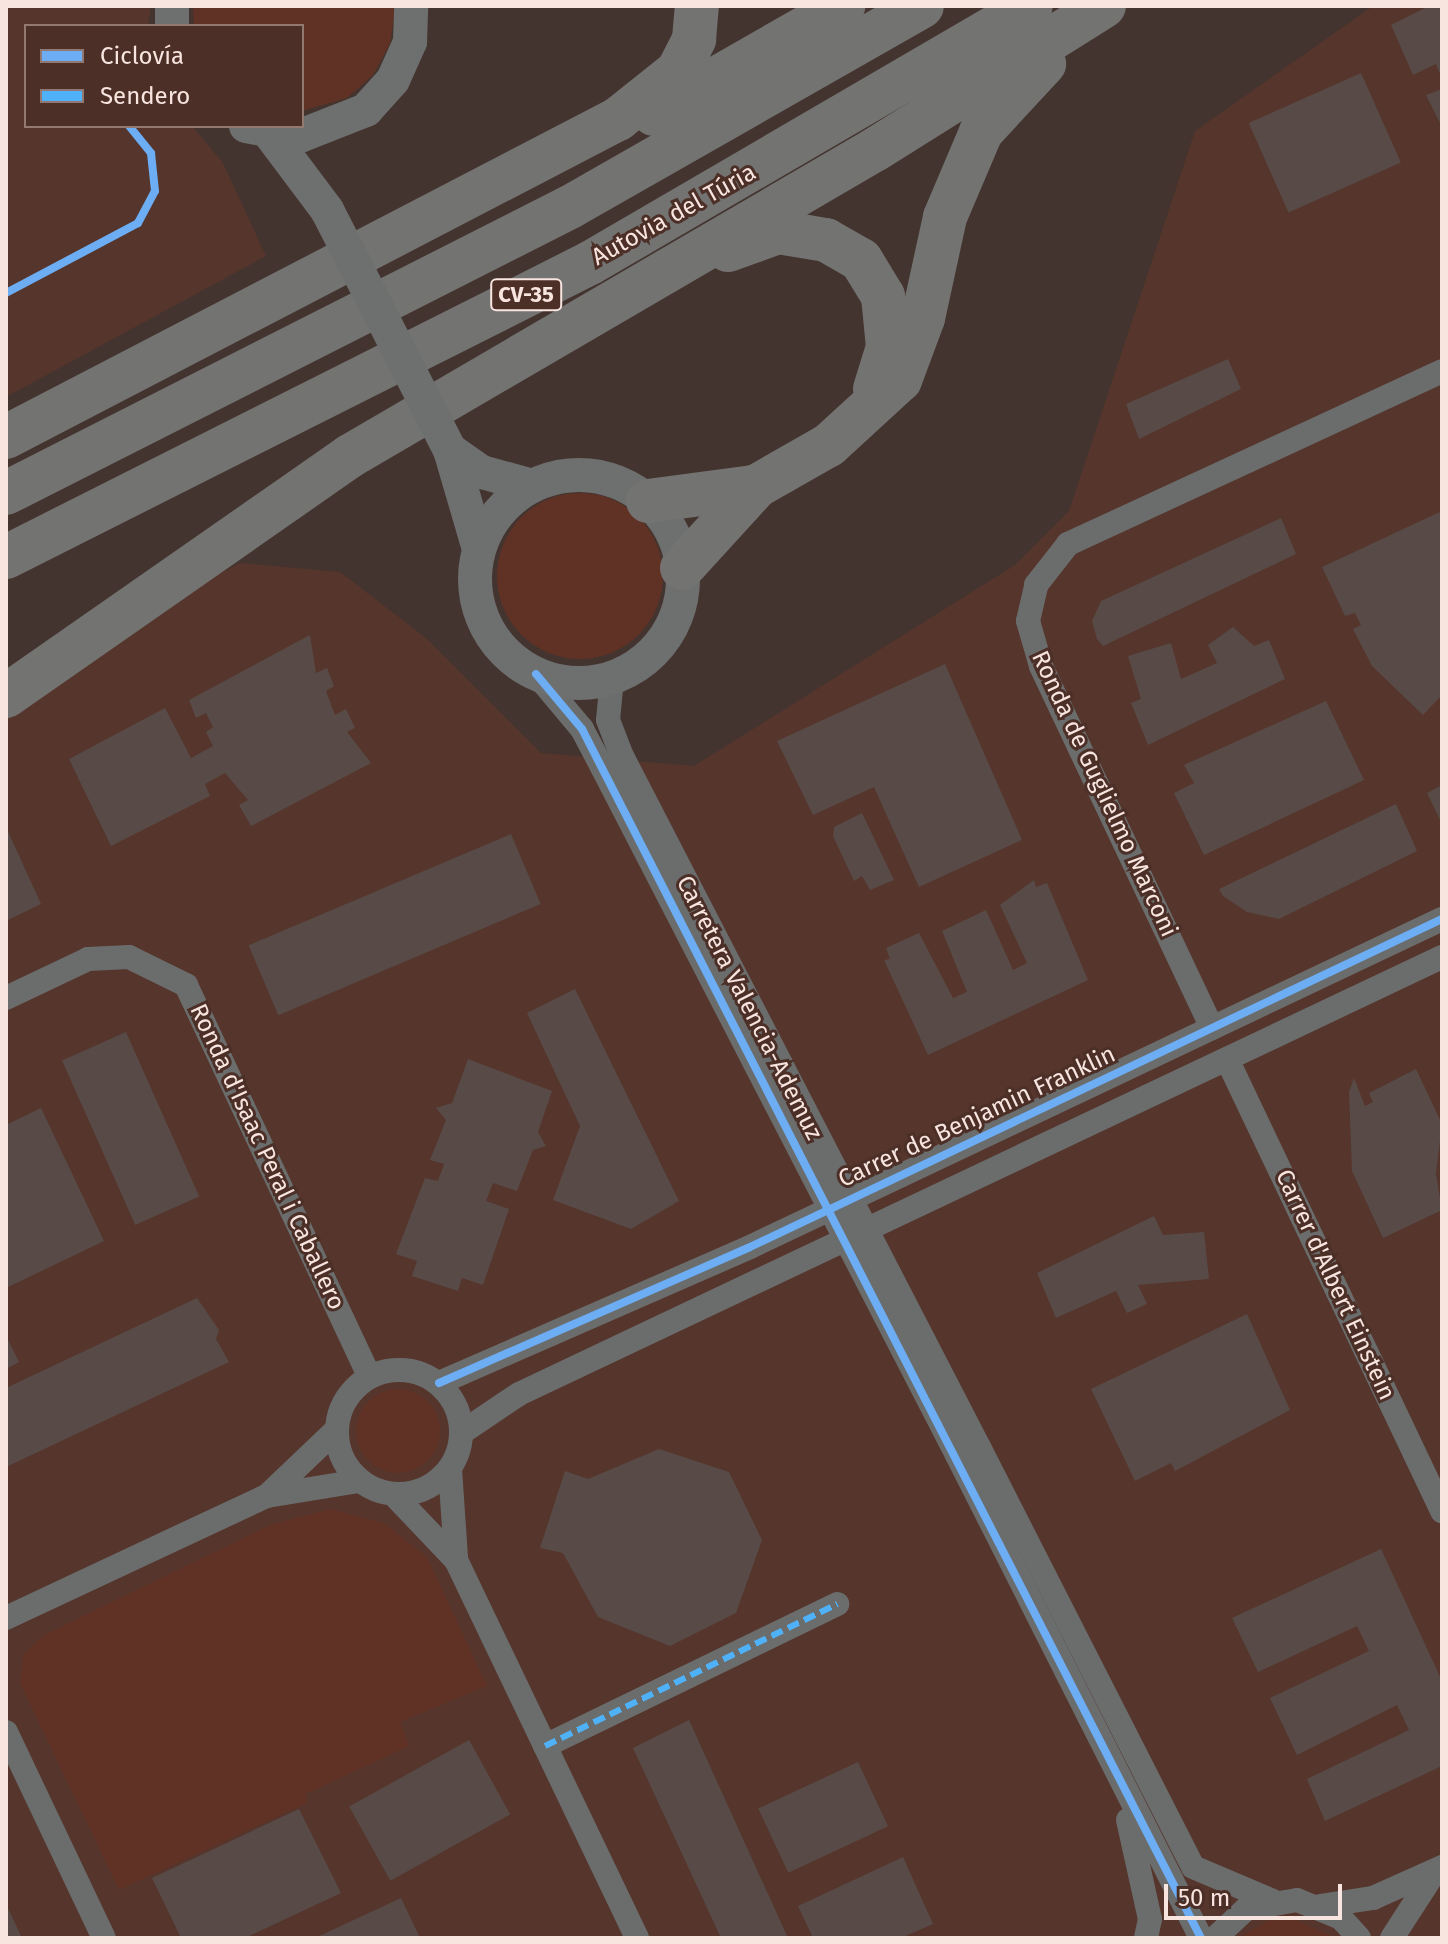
<!DOCTYPE html>
<html>
<head>
<meta charset="utf-8">
<style>
  body { margin:0 }
  #map { position:relative; width:1448px; height:1944px; overflow:hidden; background:#44342f; font-family:"Fira Sans",sans-serif }
  div>[style] { position:absolute }
  [style*='--x'] { left:calc(var(--x)*1px); top:calc(var(--y)*1px); width:calc(var(--w)*1px); rotate:calc(var(--a)*1deg) }
  .built>* { inset:0; background:#55352c }
  .green>* { inset:0; background:#603225 }
  .round { border-radius:50% }
  .building>* { inset:0; background:#584b47; transform-origin:0 0 }
  .street>* { height:24px; margin:-12px; padding:0 12px; transform-origin:12px; border-radius:12px; background:#6b6d6d }
  .street>.ring { margin:-12px; padding:0; box-sizing:content-box; background:none; border:24px solid #6b6d6d; border-radius:50% }
  .secondary>* { height:34px; margin:-17px; padding:0 17px; transform-origin:17px; border-radius:17px; background:#6e6f6f }
  .secondary>.ring { margin:-17px; padding:0; box-sizing:content-box; background:none; border:34px solid #6e6f6f; border-radius:50% }
  .highway>* { height:44px; margin:-22px; padding:0 22px; transform-origin:22px; border-radius:22px; background:#737372 }
  .street-bridge>* { height:24px; margin:-12px; padding:0 12px; transform-origin:12px; border-radius:12px; background:#6b6d6d }
  .secondary-bridge>* { height:34px; margin:-17px; padding:0 17px; transform-origin:17px; border-radius:17px; background:#6e6f6f }
  .quiet>* { height:6px; margin-top:-3px; transform-origin:0; background:repeating-linear-gradient(90deg,#4fb1f8 0 12px,transparent 0 18px) }
  .cycleway>* { height:8px; margin:-4px; padding:0 4px; transform-origin:4px; border-radius:4px; background:#6dadf4 }
  span { translate:-50% -50%; white-space:nowrap; text-align:center; line-height:1.15; -webkit-text-stroke:6px #4c2f27; paint-order:stroke }
  .shield-label span { padding:2px 6px; background:#4c2f27; border:2px solid; border-radius:6px; -webkit-text-stroke-width:0 }
  .shield-label { font-size:22px; color:#f8e5e0; font-weight:700 }
  .street-label { font-size:24px; color:#f8e5e0 }
  .frame { position:absolute; inset:0; border:8px solid #f8e5e0; pointer-events:none }
  .legend { position:absolute; left:24px; top:24px; width:280px; height:104px; box-sizing:border-box; background:#4c2f27; border:2px solid #917871; margin:0; padding:10px 14px; list-style:none; font-size:24px; color:#f8e5e0 }
  .legend li { display:flex; align-items:center; gap:16px; height:40px }
  .legend b { width:40px; border:2px solid #917871 }
  .scale { position:absolute; left:1164px; top:1884px; width:178px; height:36px; box-sizing:border-box; border:4px solid #f8e5e0; border-top:0; padding-left:10px; font-size:24px; line-height:28px; white-space:nowrap; color:#f8e5e0; -webkit-text-stroke:6px #4c2f27; paint-order:stroke }
</style>
</head>
<body>
<div id="map">
  <div class="built">
    <i style="clip-path:polygon(6px 6px,151px 6px,148px 26px,26px 26px,26px 126px,192px 126px,223px 163px,266px 256px,6px 397px)"></i>
    <i style="clip-path:polygon(1373px 6px,1442px 6px,1442px 1938px,6px 1938px,6px 684px,240px 563px,340px 572px,426px 638px,541px 753px,694px 766px,1015px 565px,1069px 511px,1195px 131px)"></i>
  </div>
  <div class="green">
    <i style="clip-path:polygon(193px 6px,395px 6px,395px 10px,390px 44px,373px 75px,347px 98px,302px 111px,302px 26px,194px 26px)"></i>
    <i class="round" style="left:497px;top:493px;width:166px;height:166px"></i>
    <i class="round" style="left:356px;top:1389px;width:84px;height:84px"></i>
    <i style="clip-path:polygon(331px 1509px,384px 1523px,427px 1557px,487px 1686px,400px 1722px,409px 1746px,306px 1794px,307px 1803px,119px 1890px,20px 1683px,23px 1655px,44px 1635px,272px 1524px)"></i>
    <i style="clip-path:polygon(1292px 1918px,1335px 1938px,1238px 1938px,1269px 1920px)"></i>
  </div>
  <div class="building">
    <i style="clip-path:polygon(1429px 6px,1442px 6px,1442px 78px,1436px 64px,1413px 75px,1391px 25px)"></i>
    <i style="left:1361px;top:73px;width:98px;height:123px;rotate:66deg"></i>
    <i style="clip-path:polygon(1442px 89px,1442px 127px,1426px 95px)"></i>
    <i style="clip-path:polygon(1228px 359px,1241px 389px,1139px 439px,1126px 404px)"></i>
    <i style="clip-path:polygon(1442px 511px,1442px 695px,1423px 715px,1372px 666px,1353px 629px,1361px 625px,1355px 613px,1345px 616px,1322px 567px)"></i>
    <i style="clip-path:polygon(1281px 518px,1296px 554px,1103px 646px,1097px 639px,1092px 621px,1101px 601px)"></i>
    <i style="clip-path:polygon(1233px 627px,1254px 646px,1269px 640px,1285px 679px,1148px 745px,1131px 703px,1141px 699px,1128px 656px,1171px 643px,1181px 679px,1217px 663px,1208px 645px)"></i>
    <i style="clip-path:polygon(310px 635px,316px 673px,327px 668px,334px 686px,326px 691px,335px 715px,346px 709px,355px 728px,347px 732px,371px 763px,251px 826px,239px 805px,248px 800px,225px 773px,205px 784px,210px 796px,111px 846px,69px 759px,165px 708px,191px 758px,213px 746px,206px 732px,213px 727px,206px 713px,196px 718px,189px 700px)"></i>
    <i style="clip-path:polygon(945px 664px,1022px 840px,919px 887px,874px 787px,813px 815px,777px 741px)"></i>
    <i style="clip-path:polygon(1326px 701px,1364px 780px,1204px 855px,1174px 793px,1194px 783px,1184px 765px)"></i>
    <i style="clip-path:polygon(1442px 785px,1442px 824px,1427px 793px)"></i>
    <i style="clip-path:polygon(1396px 804px,1417px 851px,1279px 919px,1247px 912px,1223px 896px,1219px 889px)"></i>
    <i style="clip-path:polygon(862px 813px,894px 880px,870px 890px,862px 876px,854px 881px,833px 836px,834px 827px)"></i>
    <i style="clip-path:polygon(6px 827px,41px 904px,6px 921px)"></i>
    <i style="left:511px;top:834px;width:76px;height:285px;rotate:67deg"></i>
    <i style="clip-path:polygon(1034px 880px,1036px 887px,1047px 883px,1088px 980px,928px 1055px,884px 960px,890px 959px,886px 948px,919px 933px,953px 998px,967px 992px,942px 931px,986px 910px,1013px 970px,1027px 963px,1000px 905px)"></i>
    <i style="clip-path:polygon(575px 989px,679px 1201px,631px 1229px,553px 1200px,580px 1126px,527px 1013px)"></i>
    <i style="left:126px;top:1032px;width:180px;height:70px;rotate:66deg"></i>
    <i style="clip-path:polygon(468px 1059px,552px 1091px,538px 1132px,546px 1146px,533px 1150px,517px 1191px,493px 1183px,486px 1201px,509px 1209px,483px 1285px,462px 1278px,458px 1291px,412px 1276px,417px 1261px,396px 1254px,425px 1178px,438px 1181px,444px 1164px,430px 1160px,446px 1120px,436px 1108px,452px 1103px)"></i>
    <i style="clip-path:polygon(1416px 1069px,1442px 1124px,1436px 1174px,1442px 1210px,1383px 1238px,1352px 1171px,1349px 1092px,1354px 1078px,1365px 1106px,1373px 1102px,1369px 1093px)"></i>
    <i style="clip-path:polygon(41px 1108px,104px 1241px,6px 1288px,6px 1125px)"></i>
    <i style="clip-path:polygon(1154px 1216px,1163px 1235px,1204px 1232px,1209px 1279px,1138px 1285px,1147px 1304px,1127px 1313px,1116px 1291px,1056px 1318px,1037px 1273px)"></i>
    <i style="clip-path:polygon(197px 1298px,219px 1330px,216px 1339px,229px 1362px,6px 1467px,6px 1388px)"></i>
    <i style="clip-path:polygon(1247px 1314px,1290px 1410px,1175px 1471px,1171px 1463px,1135px 1481px,1091px 1389px)"></i>
    <i style="clip-path:polygon(6px 1336px,19px 1362px,6px 1369px)"></i>
    <i style="clip-path:polygon(659px 1449px,729px 1472px,762px 1540px,736px 1613px,670px 1646px,598px 1617px,563px 1553px,540px 1548px,565px 1471px,588px 1479px)"></i>
    <i style="clip-path:polygon(1381px 1549px,1442px 1681px,1442px 1766px,1325px 1821px,1307px 1779px,1409px 1730px,1397px 1705px,1297px 1755px,1270px 1698px,1369px 1651px,1357px 1626px,1258px 1672px,1232px 1618px)"></i>
    <i style="clip-path:polygon(689px 1720px,788px 1938px,721px 1938px,633px 1748px)"></i>
    <i style="left:469px;top:1740px;width:85px;height:137px;rotate:61deg"></i>
    <i style="left:858px;top:1762px;width:71px;height:110px;rotate:65deg"></i>
    <i style="clip-path:polygon(299px 1809px,341px 1893px,245px 1938px,181px 1938px,152px 1878px)"></i>
    <i style="clip-path:polygon(903px 1857px,933px 1924px,901px 1938px,813px 1938px,798px 1906px)"></i>
    <i style="clip-path:polygon(401px 1898px,420px 1938px,315px 1938px)"></i>
    <i style="clip-path:polygon(6px 1904px,22px 1938px,6px 1938px)"></i>
  </div>
  <div class="street">
    <i style="--x:536;--y:674;--w:72;--a:50.1"></i>
    <i style="--x:582;--y:729;--w:43;--a:62.2"></i>
    <i style="--x:612;--y:678;--w:42;--a:95.4"></i>
    <i style="--x:608;--y:720;--w:39;--a:69"></i>
    <i style="--x:6;--y:998;--w:91;--a:-25.4"></i>
    <i style="--x:88;--y:959;--w:41;--a:-2.8"></i>
    <i style="--x:129;--y:957;--w:64;--a:26.2"></i>
    <i style="--x:186;--y:985;--w:433;--a:64.9"></i>
    <i style="--x:1212;--y:1028;--w:400;--a:-115.3"></i>
    <i style="--x:1041;--y:666;--w:47;--a:-106.1"></i>
    <i style="--x:1028;--y:621;--w:37;--a:-77"></i>
    <i style="--x:1036;--y:585;--w:52;--a:-52"></i>
    <i style="--x:1068;--y:544;--w:412;--a:-24.8"></i>
    <i style="--x:1227;--y:1059;--w:501;--a:64.56"></i>
    <i class="ring" style="left:337px;top:1370px;width:100px;height:100px"></i>
    <i style="--x:439;--y:1383;--w:339;--a:-23.6"></i>
    <i style="--x:750;--y:1247;--w:766;--a:-25.36"></i>
    <i style="--x:461;--y:1433;--w:70;--a:-33.9"></i>
    <i style="--x:519;--y:1394;--w:1021;--a:-25.34"></i>
    <i style="--x:979;--y:1447;--w:471;--a:63"></i>
    <i style="--x:1193;--y:1867;--w:87;--a:23"></i>
    <i style="--x:957;--y:1455;--w:541;--a:63.2"></i>
    <i style="--x:450;--y:1469;--w:89;--a:86.1"></i>
    <i style="--x:394;--y:1495;--w:90;--a:46.4"></i>
    <i style="--x:456;--y:1560;--w:419;--a:64.4"></i>
    <i style="--x:267;--y:1496;--w:95;--a:-43.7"></i>
    <i style="--x:6;--y:1618;--w:288;--a:-25.1"></i>
    <i style="--x:267;--y:1496;--w:93;--a:-9.3"></i>
    <i style="--x:6;--y:1732;--w:228;--a:64.6"></i>
    <i style="--x:545;--y:1746;--w:325;--a:-25.9"></i>
    <i style="--x:1128;--y:1820;--w:101;--a:77.5"></i>
    <i style="--x:1150;--y:1919;--w:19;--a:102"></i>
    <i style="--x:1320;--y:1906;--w:54;--a:-8.6"></i>
    <i style="--x:1373;--y:1898;--w:76;--a:-24.2"></i>
    <i style="--x:1215;--y:1938;--w:42;--a:-43.1"></i>
    <i style="--x:1246;--y:1909;--w:52;--a:-10"></i>
    <i style="--x:1297;--y:1900;--w:48;--a:22.2"></i>
    <i style="--x:1341;--y:1918;--w:27;--a:48"></i>
    <i style="--x:1392;--y:1938;--w:77;--a:-57.1"></i>
  </div>
  <div class="secondary">
    <i style="--x:172;--y:26;--w:20;--a:-90"></i>
    <i style="--x:246;--y:126;--w:55;--a:10.5"></i>
    <i style="--x:300;--y:136;--w:71;--a:-21.5"></i>
    <i style="--x:366;--y:110;--w:40;--a:-48"></i>
    <i style="--x:393;--y:80;--w:42;--a:-65.9"></i>
    <i style="--x:410;--y:42;--w:36;--a:-88"></i>
    <i style="--x:270;--y:134;--w:95;--a:53.1"></i>
    <i style="--x:450;--y:450;--w:103;--a:73.7"></i>
    <i style="--x:450;--y:450;--w:39;--a:35"></i>
    <i style="--x:482;--y:472;--w:52;--a:15.6"></i>
    <i class="ring" style="left:475px;top:475px;width:174px;height:174px"></i>
  </div>
  <div class="highway">
    <i style="--x:654;--y:114;--w:218;--a:-29.7"></i>
    <i style="--x:728;--y:250;--w:53;--a:-19.8"></i>
    <i style="--x:778;--y:232;--w:49;--a:9.5"></i>
    <i style="--x:826;--y:240;--w:40;--a:29.7"></i>
    <i style="--x:861;--y:260;--w:42;--a:58.6"></i>
    <i style="--x:883;--y:296;--w:51;--a:84.4"></i>
    <i style="--x:888;--y:347;--w:44;--a:107.2"></i>
    <i style="--x:6;--y:437;--w:690;--a:-27.46"></i>
    <i style="--x:618;--y:119;--w:77;--a:-38.7"></i>
    <i style="--x:678;--y:71;--w:36;--a:-63"></i>
    <i style="--x:694;--y:39;--w:33;--a:-85"></i>
    <i style="--x:6;--y:493;--w:632;--a:-26.89"></i>
    <i style="--x:570;--y:207;--w:405;--a:-29.7"></i>
    <i style="--x:648;--y:501;--w:108;--a:-7.5"></i>
    <i style="--x:6;--y:557;--w:654;--a:-26.72"></i>
    <i style="--x:590;--y:263;--w:510;--a:-30.23"></i>
    <i style="--x:682;--y:568;--w:111;--a:-47.6"></i>
    <i style="--x:757;--y:486;--w:83;--a:-29.7"></i>
    <i style="--x:829;--y:445;--w:96;--a:-42.5"></i>
    <i style="--x:900;--y:380;--w:66;--a:-69.6"></i>
    <i style="--x:923;--y:318;--w:103;--a:-77.7"></i>
    <i style="--x:945;--y:217;--w:92;--a:-67"></i>
    <i style="--x:981;--y:132;--w:93;--a:-47.2"></i>
    <i style="--x:6;--y:696;--w:419;--a:-34.9"></i>
    <i style="--x:350;--y:456;--w:609;--a:-30.27"></i>
    <i style="--x:876;--y:149;--w:269;--a:-32.1"></i>
  </div>
  <div class="street-bridge">
    <i style="--x:622;--y:756;--w:778;--a:62.68"></i>
    <i style="--x:602;--y:767;--w:774;--a:62.71"></i>
  </div>
  <div class="secondary-bridge">
    <i style="--x:327;--y:210;--w:270;--a:62.9"></i>
  </div>
  <div class="quiet">
    <i style="--x:545;--y:1746;--w:325;--a:-25.9"></i>
  </div>
  <div class="cycleway">
    <i style="--x:6;--y:293;--w:149;--a:-27.9"></i>
    <i style="--x:138;--y:223;--w:36;--a:-62"></i>
    <i style="--x:155;--y:191;--w:38;--a:-96"></i>
    <i style="--x:151;--y:153;--w:35;--a:-129"></i>
    <i style="--x:536;--y:674;--w:72;--a:50.1"></i>
    <i style="--x:582;--y:729;--w:1358;--a:62.89"></i>
    <i style="--x:439;--y:1383;--w:339;--a:-23.6"></i>
    <i style="--x:750;--y:1247;--w:766;--a:-25.36"></i>
  </div>
  <div class="shield-label">
    <span style="left:526px;top:295px">CV-35</span>
  </div>
  <div class="street-label">
    <span style="left:674px;top:215px;rotate:-29deg">Autovia del Túria</span>
    <span style="left:1104px;top:794px;rotate:65deg">Ronda de Guglielmo Marconi</span>
    <span style="left:749px;top:1008px;rotate:63deg">Carretera Valencia-Ademuz</span>
    <span style="left:977px;top:1117px;rotate:-25deg">Carrer de Benjamin Franklin</span>
    <span style="left:267px;top:1157px;rotate:65deg">Ronda d'Isaac Peral i Caballero</span>
    <span style="left:1335px;top:1285px;rotate:65deg">Carrer d'Albert Einstein</span>
  </div>
  <div class="frame"></div>
  <ul class="legend">
  <li><b style="height:10px;background:#6dadf4"></b>Ciclovía</li>
  <li><b style="height:10px;background:#4fb1f8"></b>Sendero</li>
  </ul>
  <div class="scale">50 m</div>
</div>
</body>
</html>
